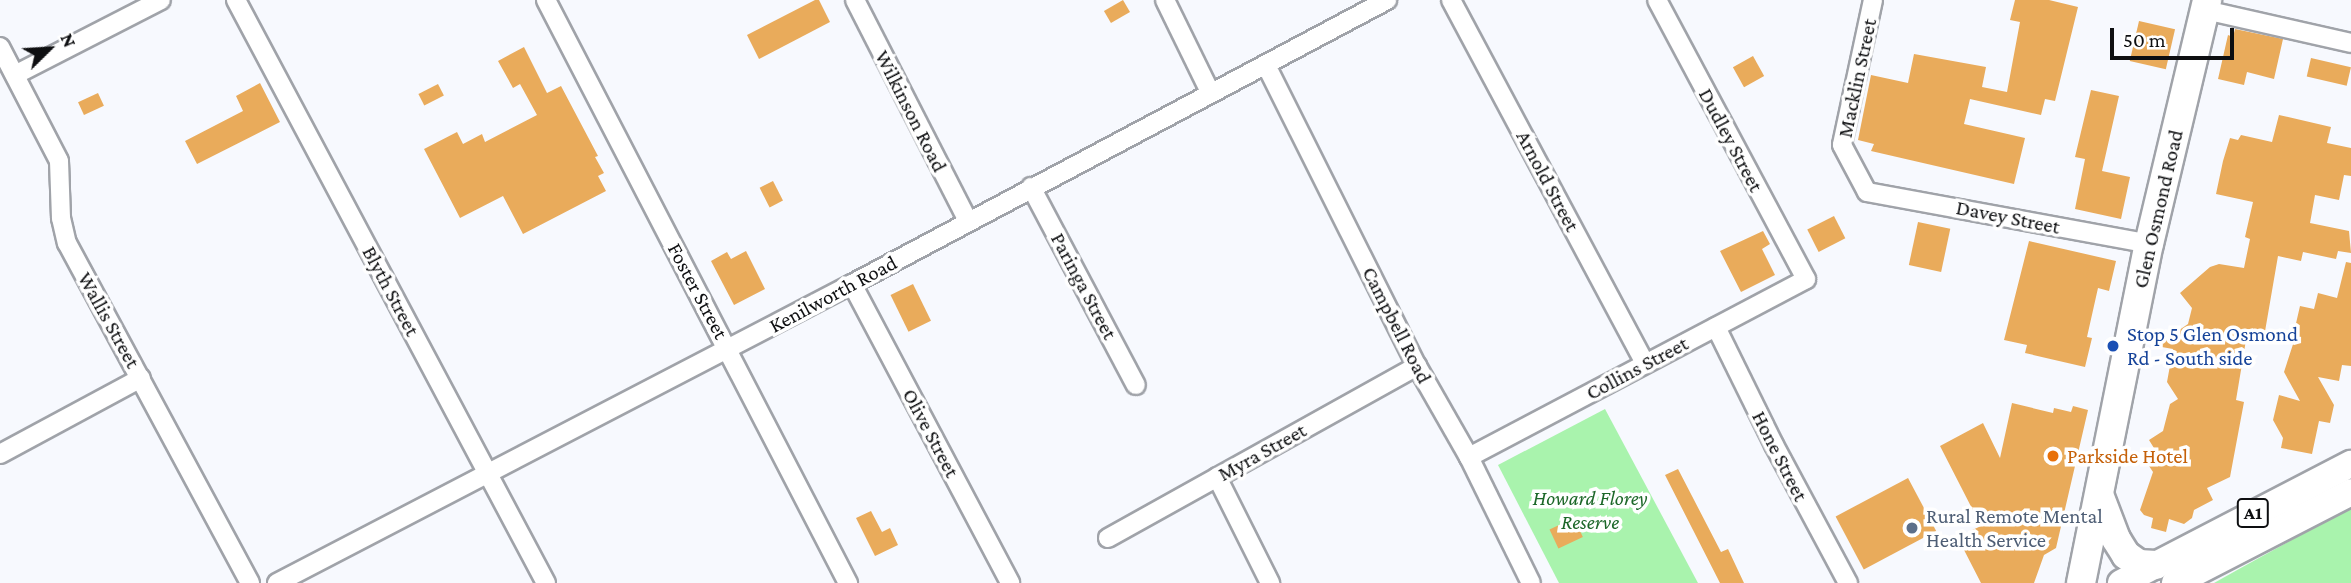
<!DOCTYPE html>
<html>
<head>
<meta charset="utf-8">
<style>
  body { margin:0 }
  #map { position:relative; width:2351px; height:583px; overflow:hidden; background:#f7f9fe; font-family:"Crimson Pro",serif }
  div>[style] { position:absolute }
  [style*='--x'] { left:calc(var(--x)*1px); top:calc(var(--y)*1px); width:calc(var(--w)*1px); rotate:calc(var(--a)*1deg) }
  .green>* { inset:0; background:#a9f3ad }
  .building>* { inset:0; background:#e9ab5b; transform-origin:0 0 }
  .roads { filter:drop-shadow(2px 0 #a0a3a9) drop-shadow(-2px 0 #a0a3a9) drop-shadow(0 2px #a0a3a9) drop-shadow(0 -2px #a0a3a9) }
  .minor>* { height:18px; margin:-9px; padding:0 9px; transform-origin:9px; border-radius:9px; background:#fff }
  .primary>* { height:26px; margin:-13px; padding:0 13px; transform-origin:13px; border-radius:13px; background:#fff }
  .trunk>* { height:28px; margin:-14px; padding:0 14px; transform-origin:14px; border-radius:14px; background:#fff }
  .dots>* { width:19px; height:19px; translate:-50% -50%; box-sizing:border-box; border:4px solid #fff; border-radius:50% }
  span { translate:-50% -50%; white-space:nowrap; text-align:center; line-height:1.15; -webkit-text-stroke:7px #fff; paint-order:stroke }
  .shield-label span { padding:2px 5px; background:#fff; border:2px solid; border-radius:5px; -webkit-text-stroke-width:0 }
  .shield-label { font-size:19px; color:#0e0f11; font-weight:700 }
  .street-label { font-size:21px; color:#0e0f11 }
  .transit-label { font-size:21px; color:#164399 }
  .left { translate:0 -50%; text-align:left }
  .food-label { font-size:21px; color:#c56008 }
  .park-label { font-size:21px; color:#1c6728; font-style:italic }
  .service-label { font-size:21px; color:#4e5e75 }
  .north { position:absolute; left:14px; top:14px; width:70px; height:70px; -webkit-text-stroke:5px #fff; paint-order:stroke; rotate:66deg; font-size:19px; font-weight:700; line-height:28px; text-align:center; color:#0e0f11 }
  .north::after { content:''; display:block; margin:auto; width:24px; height:32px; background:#0e0f11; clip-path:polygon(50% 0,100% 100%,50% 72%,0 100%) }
  .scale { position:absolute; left:2110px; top:28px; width:124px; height:32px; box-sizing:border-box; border:4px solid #0e0f11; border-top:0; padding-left:9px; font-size:21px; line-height:24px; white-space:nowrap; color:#0e0f11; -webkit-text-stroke:5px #fff; paint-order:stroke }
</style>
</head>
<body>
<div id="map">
  <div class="green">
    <i style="clip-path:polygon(1605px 409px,1698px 583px,1559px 583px,1498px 465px)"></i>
    <i style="clip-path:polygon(2351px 507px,2351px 583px,2214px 583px,2239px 569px)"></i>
  </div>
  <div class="building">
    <i style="clip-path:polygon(815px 0,819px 0,830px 22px,759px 59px,747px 35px)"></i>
    <i style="left:1123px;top:0;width:14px;height:22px;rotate:60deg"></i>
    <i style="clip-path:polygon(2015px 0,2049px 0,2078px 7px,2055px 101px,2045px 99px,2041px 115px,1970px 99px,1964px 124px,2025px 138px,2014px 184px,1871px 151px,1874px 144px,1858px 140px,1871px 75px,1908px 83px,1914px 54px,1986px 67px,1982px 87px,2007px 92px,2020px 22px,2010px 20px)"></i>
    <i style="left:2139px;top:21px;width:37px;height:41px;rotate:13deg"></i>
    <i style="clip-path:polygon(2235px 29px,2283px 39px,2274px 79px,2247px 72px,2244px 85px,2218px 79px,2228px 35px,2233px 37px)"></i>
    <i style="clip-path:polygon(524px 47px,547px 93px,561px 86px,598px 156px,595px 157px,604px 173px,598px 176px,606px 191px,523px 234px,503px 196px,460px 218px,424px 149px,457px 132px,463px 144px,482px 134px,485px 142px,537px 115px,520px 84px,513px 88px,498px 61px)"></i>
    <i style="left:1753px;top:56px;width:23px;height:23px;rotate:61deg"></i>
    <i style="left:2311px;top:58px;width:41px;height:19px;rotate:13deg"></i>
    <i style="clip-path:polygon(260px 83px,280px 122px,197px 164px,185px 141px,243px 111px,236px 96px)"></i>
    <i style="left:438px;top:84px;width:13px;height:22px;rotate:63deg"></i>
    <i style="clip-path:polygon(2091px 90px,2119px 96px,2102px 171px,2130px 177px,2121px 219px,2075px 209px,2085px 159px,2075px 157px)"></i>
    <i style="left:98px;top:93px;width:14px;height:22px;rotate:65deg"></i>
    <i style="clip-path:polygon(2279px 115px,2331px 127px,2327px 143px,2351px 148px,2351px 176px,2344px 175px,2339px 200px,2315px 195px,2310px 223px,2349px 231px,2351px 253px,2338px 251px,2336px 259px,2303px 252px,2301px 261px,2278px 256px,2263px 343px,2246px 340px,2236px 400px,2244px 402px,2230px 477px,2207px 488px,2213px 500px,2194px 510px,2192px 518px,2184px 524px,2169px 519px,2166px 532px,2151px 528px,2153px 518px,2144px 515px,2140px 510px,2153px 472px,2145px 460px,2157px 453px,2149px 440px,2163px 431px,2170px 404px,2178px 399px,2167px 382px,2173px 349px,2156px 346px,2188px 324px,2192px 308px,2180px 293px,2210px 267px,2219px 264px,2244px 268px,2250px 239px,2245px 237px,2253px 202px,2216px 194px,2223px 161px,2230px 138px,2238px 140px,2241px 135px,2272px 142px)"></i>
    <i style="left:773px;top:181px;width:22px;height:15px;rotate:63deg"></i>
    <i style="left:1834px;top:216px;width:25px;height:30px;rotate:63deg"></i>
    <i style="left:1918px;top:222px;width:33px;height:44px;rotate:12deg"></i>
    <i style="clip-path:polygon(1763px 231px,1770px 244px,1762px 249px,1775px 275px,1741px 292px,1720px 251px)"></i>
    <i style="clip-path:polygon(2029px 241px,2116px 261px,2109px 291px,2098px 288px,2087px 337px,2092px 338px,2085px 367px,2025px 353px,2027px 345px,2004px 340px)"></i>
    <i style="clip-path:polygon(746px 251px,765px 289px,734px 305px,711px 261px,727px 252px,731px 259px)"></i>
    <i style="clip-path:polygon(2346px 262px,2351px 263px,2351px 366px,2342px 365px,2339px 381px,2318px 377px,2334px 405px,2330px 423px,2319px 421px,2312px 454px,2281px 448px,2283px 438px,2273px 420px,2279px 395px,2300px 401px,2284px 372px,2296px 335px,2294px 332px,2300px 306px,2314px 309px,2318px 293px,2337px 298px)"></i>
    <i style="left:913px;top:284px;width:41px;height:25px;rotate:64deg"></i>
    <i style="clip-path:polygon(2012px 403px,2053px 413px,2054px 408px,2071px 412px,2073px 406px,2088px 410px,2056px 548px,2044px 555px,2034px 583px,1981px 583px,1963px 548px,1973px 543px,1968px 532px,1981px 526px,1940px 446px,1983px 423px,2000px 458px)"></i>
    <i style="clip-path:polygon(1678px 469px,1721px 552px,1728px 549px,1744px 583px,1720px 583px,1665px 475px)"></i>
    <i style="left:1908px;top:478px;width:60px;height:82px;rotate:62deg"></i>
    <i style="clip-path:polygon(871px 511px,882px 532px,890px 528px,898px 545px,875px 556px,856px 518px)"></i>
    <i style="left:1574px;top:518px;width:21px;height:27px;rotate:65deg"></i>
  </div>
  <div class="roads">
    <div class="minor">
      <i style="--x:236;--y:0;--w:660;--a:62"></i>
      <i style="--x:546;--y:0;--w:657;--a:62.62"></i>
      <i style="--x:855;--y:0;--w:248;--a:62.9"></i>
      <i style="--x:1165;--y:0;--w:102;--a:63.9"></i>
      <i style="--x:1451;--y:0;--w:412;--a:61.9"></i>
      <i style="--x:1873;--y:0;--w:148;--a:102.1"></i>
      <i style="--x:1842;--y:145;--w:53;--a:62"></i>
      <i style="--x:1867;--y:192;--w:287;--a:10.4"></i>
      <i style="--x:2205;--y:10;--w:150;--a:12.7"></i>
      <i style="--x:0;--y:47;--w:128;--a:62.6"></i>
      <i style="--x:59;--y:161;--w:57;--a:88"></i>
      <i style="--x:61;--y:218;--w:26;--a:77"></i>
      <i style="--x:67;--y:243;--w:386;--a:61.7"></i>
      <i style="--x:1266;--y:65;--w:337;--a:63.4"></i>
      <i style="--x:1417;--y:366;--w:105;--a:60.3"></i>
      <i style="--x:1469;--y:457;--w:140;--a:63.8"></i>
      <i style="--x:15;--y:75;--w:164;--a:-27.2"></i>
      <i style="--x:1031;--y:187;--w:224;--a:62.1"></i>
      <i style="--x:852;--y:284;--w:338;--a:62.1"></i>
      <i style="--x:1716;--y:327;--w:131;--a:63.8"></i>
      <i style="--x:1774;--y:445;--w:157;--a:61.8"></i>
      <i style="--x:0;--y:454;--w:160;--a:-28.3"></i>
      <i style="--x:1469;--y:457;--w:381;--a:-27.8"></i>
      <i style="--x:1806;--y:279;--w:316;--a:-118.1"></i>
      <i style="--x:1217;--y:477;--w:119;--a:63.4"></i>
      <i style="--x:1108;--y:538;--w:354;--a:-29.1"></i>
      <i style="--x:277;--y:583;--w:648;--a:-27.47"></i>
      <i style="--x:852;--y:284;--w:606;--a:-27.96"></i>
    </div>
    <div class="primary">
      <i style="--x:2121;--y:583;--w:259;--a:-27.4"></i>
      <i style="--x:2175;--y:583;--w:198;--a:-27.3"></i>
    </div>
    <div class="trunk">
      <i style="--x:2100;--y:497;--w:45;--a:69.1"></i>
      <i style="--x:2116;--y:539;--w:19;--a:58"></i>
      <i style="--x:2126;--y:555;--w:16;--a:35"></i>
      <i style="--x:2139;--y:564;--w:17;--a:3"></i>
      <i style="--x:2081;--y:583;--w:346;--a:-78.7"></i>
      <i style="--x:2149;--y:244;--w:251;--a:-76.6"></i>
    </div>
  </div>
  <div class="dots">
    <i style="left:2113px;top:346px;background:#1a4fb4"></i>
    <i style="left:2053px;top:456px;background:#e8710a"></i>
    <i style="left:1912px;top:528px;background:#5c6f8a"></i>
  </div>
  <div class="shield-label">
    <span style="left:2253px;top:513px">A1</span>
  </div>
  <div class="street-label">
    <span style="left:1857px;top:78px;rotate:-78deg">Macklin Street</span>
    <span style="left:911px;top:111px;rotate:63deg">Wilkinson Road</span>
    <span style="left:1731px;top:140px;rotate:62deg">Dudley Street</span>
    <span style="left:1548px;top:181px;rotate:62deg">Arnold Street</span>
    <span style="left:2158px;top:209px;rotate:-77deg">Glen Osmond Road</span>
    <span style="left:2008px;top:217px;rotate:11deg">Davey Street</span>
    <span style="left:1084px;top:286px;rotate:62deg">Paringa Street</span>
    <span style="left:391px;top:291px;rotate:62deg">Blyth Street</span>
    <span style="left:698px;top:291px;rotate:62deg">Foster Street</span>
    <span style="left:833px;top:294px;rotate:-28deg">Kenilworth Road</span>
    <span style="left:109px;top:320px;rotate:61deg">Wallis Street</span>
    <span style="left:1397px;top:325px;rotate:63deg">Campbell Road</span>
    <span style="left:1637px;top:368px;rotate:-28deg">Collins Street</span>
    <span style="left:931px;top:433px;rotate:62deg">Olive Street</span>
    <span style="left:1262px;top:452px;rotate:-29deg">Myra Street</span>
    <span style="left:1780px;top:456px;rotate:63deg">Hone Street</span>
  </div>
  <div class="transit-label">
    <span class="left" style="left:2127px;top:346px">Stop 5 Glen Osmond<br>Rd - South side</span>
  </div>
  <div class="food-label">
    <span class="left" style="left:2067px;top:456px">Parkside Hotel</span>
  </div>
  <div class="park-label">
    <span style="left:1590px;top:510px">Howard Florey<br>Reserve</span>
  </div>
  <div class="service-label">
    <span class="left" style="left:1926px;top:528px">Rural Remote Mental<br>Health Service</span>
  </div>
  <div class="north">N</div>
  <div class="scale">50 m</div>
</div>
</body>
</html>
